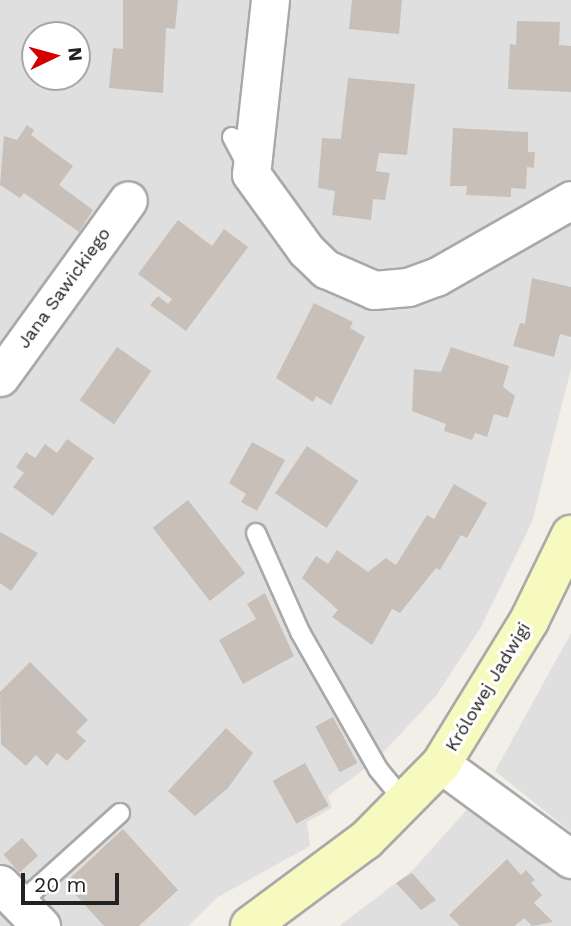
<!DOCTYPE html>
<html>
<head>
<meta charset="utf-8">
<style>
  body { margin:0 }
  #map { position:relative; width:571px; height:926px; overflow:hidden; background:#f2efe9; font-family:"Work Sans",sans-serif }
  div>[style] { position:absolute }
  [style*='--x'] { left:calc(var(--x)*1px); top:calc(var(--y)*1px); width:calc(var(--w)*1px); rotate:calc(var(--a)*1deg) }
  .residential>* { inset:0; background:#e0dfdf }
  .building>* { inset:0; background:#c7bfb8; transform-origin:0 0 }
  .roads { filter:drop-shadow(2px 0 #a9a9a9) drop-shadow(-2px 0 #a9a9a9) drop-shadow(0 2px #a9a9a9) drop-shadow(0 -2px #a9a9a9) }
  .lane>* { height:18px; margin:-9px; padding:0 9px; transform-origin:9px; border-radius:9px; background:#fff }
  .street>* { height:37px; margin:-18.5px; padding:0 18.5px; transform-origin:18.5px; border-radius:18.5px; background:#fff }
  .secondary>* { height:38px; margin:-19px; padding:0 19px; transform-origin:19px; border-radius:19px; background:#f7fabf }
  span { translate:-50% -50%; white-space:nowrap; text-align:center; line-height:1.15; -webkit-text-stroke:6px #fff; paint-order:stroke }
  .street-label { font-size:18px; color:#222 }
  .north { position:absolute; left:21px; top:21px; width:70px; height:70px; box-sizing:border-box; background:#fff; border:2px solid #a7a7a7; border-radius:50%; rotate:85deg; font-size:19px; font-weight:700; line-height:28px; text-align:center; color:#222 }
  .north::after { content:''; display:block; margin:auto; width:24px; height:32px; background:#d40000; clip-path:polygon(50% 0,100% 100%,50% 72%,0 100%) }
  .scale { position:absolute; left:21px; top:873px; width:98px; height:32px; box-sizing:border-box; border:4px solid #222; border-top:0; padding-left:9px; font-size:21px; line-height:24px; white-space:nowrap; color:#222; -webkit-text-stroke:5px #fff; paint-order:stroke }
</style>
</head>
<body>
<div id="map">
  <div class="residential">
    <i style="clip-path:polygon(evenodd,0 0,571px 0,571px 369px,532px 522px,481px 627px,436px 696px,375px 761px,328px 796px,332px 808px,307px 822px,310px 846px,218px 897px,188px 926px,0 926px,0 0,35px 35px,77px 35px,77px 77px,35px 77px,35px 35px)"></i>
    <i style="clip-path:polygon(571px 633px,571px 832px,495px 771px)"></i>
    <i style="clip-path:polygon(470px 806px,571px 878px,571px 926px,339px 926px,413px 870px)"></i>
  </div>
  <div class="building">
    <i style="clip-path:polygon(123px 0,178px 0,175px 29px,166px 28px,163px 93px,109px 88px,113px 48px,123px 49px)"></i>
    <i style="clip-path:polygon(352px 0,402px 0,399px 34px,349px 29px)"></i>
    <i style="clip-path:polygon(517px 21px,560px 22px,559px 45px,571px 46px,571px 92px,508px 89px,510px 44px,516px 45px)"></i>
    <i style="clip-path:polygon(348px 78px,415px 84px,407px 155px,379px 153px,376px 171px,390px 173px,385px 200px,373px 199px,371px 220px,332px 215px,335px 191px,318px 188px,322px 138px,341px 139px)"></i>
    <i style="clip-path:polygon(27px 125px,34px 130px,31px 135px,73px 166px,59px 185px,93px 210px,79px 232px,24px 193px,20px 198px,0 185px,4px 136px,17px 140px)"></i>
    <i style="clip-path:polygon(453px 128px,528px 132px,528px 152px,535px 152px,534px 168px,527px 167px,526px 189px,511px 188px,511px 197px,466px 195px,467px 186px,450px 186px)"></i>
    <i style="clip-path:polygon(178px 220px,212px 246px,224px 229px,248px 247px,186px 331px,150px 305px,158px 296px,168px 304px,172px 299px,138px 274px)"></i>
    <i style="clip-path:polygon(532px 278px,571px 287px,571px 337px,560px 334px,554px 357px,513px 346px,520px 323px,525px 324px)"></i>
    <i style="clip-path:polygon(314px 303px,353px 322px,350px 328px,365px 337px,331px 405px,316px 396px,313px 402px,276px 378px)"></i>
    <i style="left:117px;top:347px;width:42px;height:65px;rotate:35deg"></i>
    <i style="clip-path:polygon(451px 347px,509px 366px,503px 387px,515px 396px,508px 418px,494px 414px,487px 437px,475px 433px,472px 440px,444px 431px,446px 424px,412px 411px,414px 369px,441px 372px)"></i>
    <i style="clip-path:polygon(67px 439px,94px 458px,53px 516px,13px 487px,24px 473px,16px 467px,26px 452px,35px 458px,45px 444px,57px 453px)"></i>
    <i style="clip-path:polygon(252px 442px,285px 460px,257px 511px,241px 502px,246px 494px,229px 483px)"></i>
    <i style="left:307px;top:446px;width:62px;height:57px;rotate:34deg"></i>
    <i style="clip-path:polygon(454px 484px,487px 503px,467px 538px,461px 535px,440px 570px,436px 568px,400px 613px,392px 609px,372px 645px,332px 617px,338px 610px,302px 578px,316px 556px,328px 564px,337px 550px,368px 572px,386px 558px,396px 565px,427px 515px,434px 519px)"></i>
    <i style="left:188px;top:500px;width:93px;height:45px;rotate:52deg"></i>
    <i style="clip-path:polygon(0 532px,38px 553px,11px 591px,0 583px)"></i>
    <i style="clip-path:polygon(265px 593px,294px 656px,243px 684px,219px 640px,256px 619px,247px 604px)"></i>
    <i style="clip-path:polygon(30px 662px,88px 720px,76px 732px,86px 741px,67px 761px,57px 753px,47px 766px,36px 755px,26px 766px,1px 744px,0 692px)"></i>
    <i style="left:333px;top:717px;width:52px;height:20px;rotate:62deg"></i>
    <i style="clip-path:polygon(226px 728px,253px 753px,228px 788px,195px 816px,168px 791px)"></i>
    <i style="left:305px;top:763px;width:49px;height:37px;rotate:61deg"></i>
    <i style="clip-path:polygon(123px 829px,178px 890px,139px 926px,104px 926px,65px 883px)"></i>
    <i style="left:22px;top:838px;width:24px;height:25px;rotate:48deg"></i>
    <i style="clip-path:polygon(507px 859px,521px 875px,526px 870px,535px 880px,531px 883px,542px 895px,534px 903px,553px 922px,532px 926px,524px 918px,515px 926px,460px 926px,449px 915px)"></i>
    <i style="clip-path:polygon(412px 873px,436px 900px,421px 910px,396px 883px)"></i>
  </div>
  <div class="roads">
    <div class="lane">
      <i style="--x:232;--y:137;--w:32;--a:62"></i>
      <i style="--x:256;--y:533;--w:108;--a:66"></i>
      <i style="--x:300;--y:632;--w:158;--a:60.3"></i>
      <i style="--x:378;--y:769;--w:43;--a:50.7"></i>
      <i style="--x:19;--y:904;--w:136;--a:-42"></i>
    </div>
    <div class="street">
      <i style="--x:270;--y:0;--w:175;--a:96.2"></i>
      <i style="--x:251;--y:174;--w:94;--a:54.1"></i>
      <i style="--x:306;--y:250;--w:28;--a:44"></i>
      <i style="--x:326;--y:269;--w:52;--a:23.6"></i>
      <i style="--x:374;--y:290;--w:34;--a:-5"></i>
      <i style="--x:408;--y:287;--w:30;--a:-20"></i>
      <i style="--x:436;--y:277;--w:155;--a:-29.7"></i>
      <i style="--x:0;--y:377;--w:218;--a:-54.1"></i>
      <i style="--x:441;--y:764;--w:161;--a:36.2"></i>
      <i style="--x:0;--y:884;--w:59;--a:45.7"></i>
    </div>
    <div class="secondary">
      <i style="--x:250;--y:926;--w:144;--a:-36.6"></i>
      <i style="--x:366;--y:840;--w:107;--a:-45.4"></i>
      <i style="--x:441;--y:764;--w:168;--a:-58.4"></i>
      <i style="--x:529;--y:621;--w:96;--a:-64"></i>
    </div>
  </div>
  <div class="street-label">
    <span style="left:64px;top:288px;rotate:-54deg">Jana Sawickiego</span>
    <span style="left:488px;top:687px;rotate:-59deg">Królowej Jadwigi</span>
  </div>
  <div class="north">N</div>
  <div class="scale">20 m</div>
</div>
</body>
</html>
